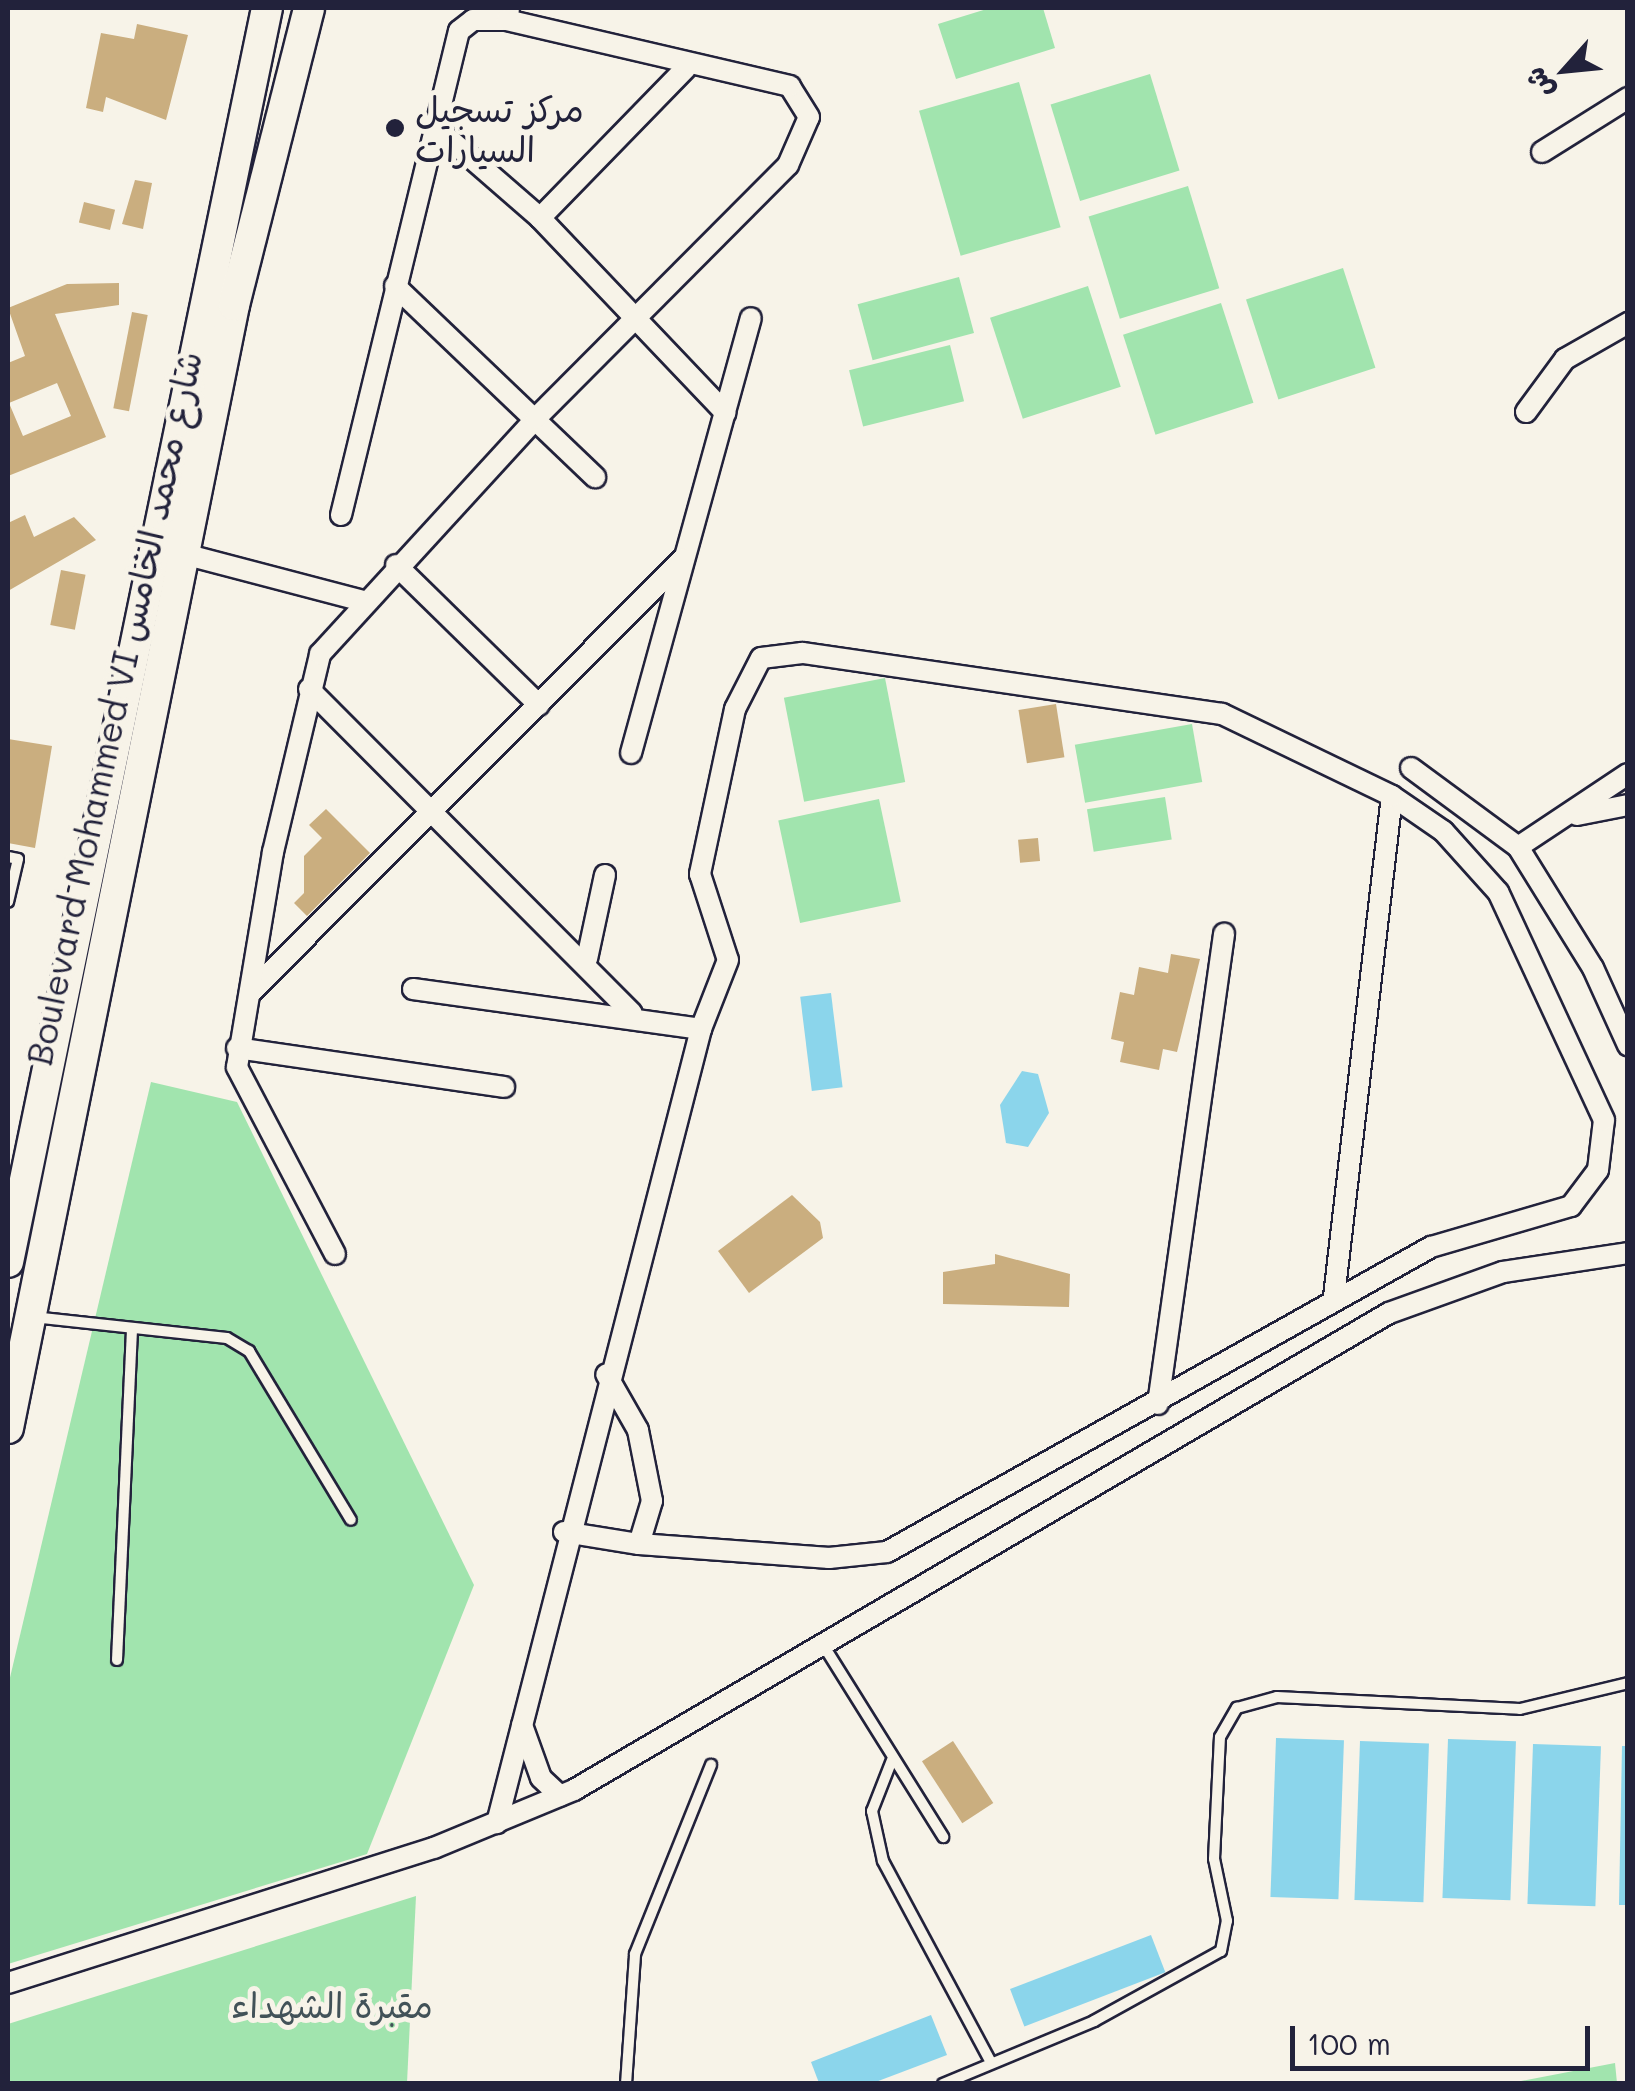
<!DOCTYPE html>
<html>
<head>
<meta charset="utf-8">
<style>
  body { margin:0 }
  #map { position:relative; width:1635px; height:2091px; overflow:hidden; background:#f7f3e8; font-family:Mali,"Playpen Sans Arabic",sans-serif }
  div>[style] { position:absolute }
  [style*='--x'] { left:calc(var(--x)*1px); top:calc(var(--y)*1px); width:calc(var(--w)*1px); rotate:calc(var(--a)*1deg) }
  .green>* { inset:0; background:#a1e4ae; transform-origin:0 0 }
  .water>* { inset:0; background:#8bd5eb; transform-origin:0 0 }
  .building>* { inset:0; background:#caae7f; transform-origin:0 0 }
  .roads { filter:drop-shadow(2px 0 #22223b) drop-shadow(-2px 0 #22223b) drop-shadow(0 2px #22223b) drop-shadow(0 -2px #22223b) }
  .lane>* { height:10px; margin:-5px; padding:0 5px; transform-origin:5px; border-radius:5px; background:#f7f3e8 }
  .street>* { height:20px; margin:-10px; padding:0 10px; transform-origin:10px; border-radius:10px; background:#f7f3e8 }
  .primary>* { height:30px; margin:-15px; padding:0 15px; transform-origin:15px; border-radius:15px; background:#f7f3e8 }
  .dots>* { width:28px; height:28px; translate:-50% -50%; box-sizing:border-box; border:5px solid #f7f3e8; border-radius:50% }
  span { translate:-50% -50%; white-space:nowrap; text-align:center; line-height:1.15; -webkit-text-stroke:10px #f7f3e8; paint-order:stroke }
  .poi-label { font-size:35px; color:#22223b }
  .left { translate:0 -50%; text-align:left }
  .street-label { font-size:35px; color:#22223b }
  .park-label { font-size:35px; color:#425258 }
  .frame { position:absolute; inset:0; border:10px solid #22223b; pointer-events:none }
  .north { position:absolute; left:1515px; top:20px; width:100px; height:100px; -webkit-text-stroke:8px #f7f3e8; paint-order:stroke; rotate:243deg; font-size:28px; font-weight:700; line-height:40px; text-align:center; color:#22223b }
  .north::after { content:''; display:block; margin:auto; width:35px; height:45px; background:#22223b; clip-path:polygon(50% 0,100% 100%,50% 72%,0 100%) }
  .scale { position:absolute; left:1290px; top:2026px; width:300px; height:45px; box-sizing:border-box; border:5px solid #22223b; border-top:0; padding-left:12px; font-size:30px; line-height:35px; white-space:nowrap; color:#22223b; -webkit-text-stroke:8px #f7f3e8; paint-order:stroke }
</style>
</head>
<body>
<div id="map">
  <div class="green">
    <i style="clip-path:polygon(990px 8px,1043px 8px,1055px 48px,956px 79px,938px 24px)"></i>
    <i style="left:1150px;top:74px;width:101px;height:104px;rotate:73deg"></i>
    <i style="left:1019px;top:82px;width:151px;height:104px;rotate:74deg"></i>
    <i style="left:1188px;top:186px;width:107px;height:104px;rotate:73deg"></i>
    <i style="left:1343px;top:268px;width:105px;height:102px;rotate:72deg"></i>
    <i style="left:959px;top:277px;width:58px;height:105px;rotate:75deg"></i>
    <i style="left:1088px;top:286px;width:106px;height:103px;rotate:72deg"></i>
    <i style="left:1221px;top:303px;width:105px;height:103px;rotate:72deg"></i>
    <i style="left:950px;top:345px;width:58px;height:104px;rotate:76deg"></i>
    <i style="left:885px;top:678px;width:106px;height:103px;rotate:79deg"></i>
    <i style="left:1192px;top:724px;width:59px;height:119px;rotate:80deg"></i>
    <i style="left:1165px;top:797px;width:43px;height:79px;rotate:81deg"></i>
    <i style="left:879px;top:799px;width:105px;height:103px;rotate:78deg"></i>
    <i style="clip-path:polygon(151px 1082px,237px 1102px,474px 1585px,367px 1854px,8px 1964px,8px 1686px)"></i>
    <i style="clip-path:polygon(416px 1896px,407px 2083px,8px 2083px,8px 2024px)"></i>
    <i style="clip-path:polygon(1615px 2063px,1617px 2083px,1511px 2083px)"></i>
  </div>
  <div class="water">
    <i style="left:831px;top:993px;width:95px;height:31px;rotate:83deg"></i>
    <i style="clip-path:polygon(1022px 1071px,1038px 1074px,1049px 1113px,1028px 1147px,1006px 1143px,1000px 1105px)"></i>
    <i style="left:1276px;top:1738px;width:68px;height:159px;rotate:2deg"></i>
    <i style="left:1448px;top:1739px;width:68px;height:159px;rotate:2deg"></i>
    <i style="left:1360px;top:1741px;width:69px;height:159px;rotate:2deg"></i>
    <i style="left:1533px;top:1744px;width:68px;height:160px;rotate:2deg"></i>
    <i style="clip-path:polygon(1622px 1746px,1628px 1746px,1627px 1905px,1619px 1905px)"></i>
    <i style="left:1151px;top:1935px;width:40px;height:151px;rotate:69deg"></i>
    <i style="clip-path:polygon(931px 2015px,947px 2055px,873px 2083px,819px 2083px,811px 2062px)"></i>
  </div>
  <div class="building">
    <i style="clip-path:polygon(137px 24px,188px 35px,166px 120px,106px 97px,103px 112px,86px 108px,101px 33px,134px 39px)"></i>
    <i style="clip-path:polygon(135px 180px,152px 183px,143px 229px,122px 224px)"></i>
    <i style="left:84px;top:202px;width:32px;height:21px;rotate:14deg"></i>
    <i style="clip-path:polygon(evenodd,119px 283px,119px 305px,55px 314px,106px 437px,8px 476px,8px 363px,25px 356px,8px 308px,67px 284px,119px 283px,57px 383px,71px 416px,23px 436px,9px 403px,57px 383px)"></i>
    <i style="left:132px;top:312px;width:16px;height:98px;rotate:11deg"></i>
    <i style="clip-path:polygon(25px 515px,34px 537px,74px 517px,96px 540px,8px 591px,8px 523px)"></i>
    <i style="left:61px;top:570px;width:25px;height:56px;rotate:11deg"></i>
    <i style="left:1056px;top:704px;width:54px;height:38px;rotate:81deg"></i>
    <i style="clip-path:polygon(8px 739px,52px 746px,35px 848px,8px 843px)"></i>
    <i style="clip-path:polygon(326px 809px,370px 853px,307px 916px,294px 903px,304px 893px,304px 856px,322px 838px,309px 825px)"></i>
    <i style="left:1038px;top:838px;width:23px;height:20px;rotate:85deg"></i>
    <i style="clip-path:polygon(1171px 954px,1200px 959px,1177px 1052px,1163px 1049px,1159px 1070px,1120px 1062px,1124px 1042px,1111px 1039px,1120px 992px,1134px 995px,1139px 967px,1168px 973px)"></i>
    <i style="clip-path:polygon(792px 1195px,820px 1222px,823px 1238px,749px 1293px,718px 1251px)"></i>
    <i style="clip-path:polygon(995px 1254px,1070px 1274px,1069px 1307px,943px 1304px,943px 1272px,995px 1264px)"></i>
    <i style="left:953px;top:1741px;width:74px;height:37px;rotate:57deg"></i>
  </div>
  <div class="roads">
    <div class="lane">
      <i style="--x:8;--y:857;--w:10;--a:11"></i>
      <i style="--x:18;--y:859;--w:44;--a:103.1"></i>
      <i style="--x:33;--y:1317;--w:195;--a:6.2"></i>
      <i style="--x:227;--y:1338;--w:26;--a:31"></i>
      <i style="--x:249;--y:1351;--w:197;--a:58.9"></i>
      <i style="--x:822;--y:1643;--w:229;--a:58"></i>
      <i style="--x:117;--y:1660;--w:330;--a:-87.4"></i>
      <i style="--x:892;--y:1760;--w:55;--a:111.4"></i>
      <i style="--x:872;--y:1811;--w:51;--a:77.6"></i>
      <i style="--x:883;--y:1861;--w:228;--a:61.8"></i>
      <i style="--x:626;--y:2084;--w:130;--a:-86"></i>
      <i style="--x:635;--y:1954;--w:204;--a:-68.1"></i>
      <i style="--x:943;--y:2084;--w:164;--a:-22.6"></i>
      <i style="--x:1094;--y:2021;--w:145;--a:-28.9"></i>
      <i style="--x:1221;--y:1951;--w:31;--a:-79"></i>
      <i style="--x:1227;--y:1921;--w:63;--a:-101.8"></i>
      <i style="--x:1214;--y:1859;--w:122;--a:-87.2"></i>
      <i style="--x:1220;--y:1737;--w:34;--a:-60"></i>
      <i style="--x:1237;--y:1708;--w:41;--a:-15.4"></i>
      <i style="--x:1277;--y:1697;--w:243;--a:2.8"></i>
      <i style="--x:1520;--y:1709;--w:111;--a:-13.5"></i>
    </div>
    <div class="street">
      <i style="--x:432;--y:124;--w:143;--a:41"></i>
      <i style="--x:540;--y:218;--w:269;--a:46.4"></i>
      <i style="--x:1542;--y:152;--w:102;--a:-32.1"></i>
      <i style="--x:540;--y:218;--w:209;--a:-45.8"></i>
      <i style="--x:395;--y:286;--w:277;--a:43.7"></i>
      <i style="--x:1526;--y:412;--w:66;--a:-53.7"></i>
      <i style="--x:1565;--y:359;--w:73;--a:-29.7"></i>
      <i style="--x:341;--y:515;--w:498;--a:-76.3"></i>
      <i style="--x:459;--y:31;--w:18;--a:-38"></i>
      <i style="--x:473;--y:20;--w:34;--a:0"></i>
      <i style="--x:507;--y:20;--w:11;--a:-80"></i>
      <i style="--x:184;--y:554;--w:185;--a:14.7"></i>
      <i style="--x:396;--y:565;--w:200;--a:44.4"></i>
      <i style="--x:309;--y:689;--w:457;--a:45.1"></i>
      <i style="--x:631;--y:753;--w:451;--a:-74.6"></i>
      <i style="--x:1411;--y:768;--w:133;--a:36.4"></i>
      <i style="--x:1518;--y:847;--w:142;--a:58.2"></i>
      <i style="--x:1593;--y:968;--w:85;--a:65.6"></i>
      <i style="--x:1577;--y:815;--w:52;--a:-11.1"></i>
      <i style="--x:1518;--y:847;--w:132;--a:-33.6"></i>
      <i style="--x:587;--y:959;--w:86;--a:-77.9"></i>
      <i style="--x:413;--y:989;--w:291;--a:7.9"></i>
      <i style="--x:701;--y:1029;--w:820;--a:104.41"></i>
      <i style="--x:251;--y:992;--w:612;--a:-45.07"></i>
      <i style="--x:237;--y:1048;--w:270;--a:8.3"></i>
      <i style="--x:335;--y:1254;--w:211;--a:-117.7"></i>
      <i style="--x:237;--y:1067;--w:218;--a:-80.5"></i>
      <i style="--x:273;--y:852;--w:204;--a:-76.6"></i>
      <i style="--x:320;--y:654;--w:320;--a:-47.5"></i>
      <i style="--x:536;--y:418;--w:357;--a:-45.1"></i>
      <i style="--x:788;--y:165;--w:52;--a:-66.4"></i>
      <i style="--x:809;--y:117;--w:36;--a:-122"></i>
      <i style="--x:790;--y:86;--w:291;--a:-166.9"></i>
      <i style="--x:1334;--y:1297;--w:504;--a:-83.4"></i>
      <i style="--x:1158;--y:1404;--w:475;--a:-82"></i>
      <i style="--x:564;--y:1532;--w:76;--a:9.1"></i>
      <i style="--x:639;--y:1544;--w:45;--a:-73.2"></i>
      <i style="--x:652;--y:1501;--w:72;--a:-101.2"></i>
      <i style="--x:638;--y:1430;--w:64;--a:-119.7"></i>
      <i style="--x:639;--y:1544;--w:191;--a:4.2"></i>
      <i style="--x:829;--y:1558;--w:58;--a:-5.9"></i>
      <i style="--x:887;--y:1552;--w:624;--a:-29.28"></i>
      <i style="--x:1431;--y:1247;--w:146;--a:-16.3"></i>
      <i style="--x:1571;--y:1206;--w:45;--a:-53.1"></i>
      <i style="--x:1598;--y:1170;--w:50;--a:-83.2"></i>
      <i style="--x:1604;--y:1120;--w:251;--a:-114.9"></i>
      <i style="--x:1498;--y:892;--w:82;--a:-132"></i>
      <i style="--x:1443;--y:831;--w:62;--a:-145.5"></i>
      <i style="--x:1392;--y:796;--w:189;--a:-154.2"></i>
      <i style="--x:1222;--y:714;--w:424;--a:-171.7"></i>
      <i style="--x:802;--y:653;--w:41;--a:173"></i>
      <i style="--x:761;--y:658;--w:57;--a:117"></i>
      <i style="--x:735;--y:709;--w:169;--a:102"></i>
      <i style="--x:700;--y:874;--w:90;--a:72"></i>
      <i style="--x:728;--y:960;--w:74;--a:111.4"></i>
      <i style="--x:522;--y:1725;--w:56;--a:70.3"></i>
      <i style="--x:541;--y:1778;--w:26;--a:43"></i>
      <i style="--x:8;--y:1983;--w:447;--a:-17.6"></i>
      <i style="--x:434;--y:1848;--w:152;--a:-22.5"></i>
      <i style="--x:574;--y:1790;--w:944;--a:-30.34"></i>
      <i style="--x:1389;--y:1313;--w:121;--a:-19.8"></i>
      <i style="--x:1503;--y:1272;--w:126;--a:-8.6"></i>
    </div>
    <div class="primary">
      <i style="--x:8;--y:1262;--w:1280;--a:-78.33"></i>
      <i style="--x:8;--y:1428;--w:1146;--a:-78.62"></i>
      <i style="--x:234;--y:305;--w:306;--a:-75.8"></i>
    </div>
  </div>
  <div class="dots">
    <i style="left:395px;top:128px;background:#22223b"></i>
  </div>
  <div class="poi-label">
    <span class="left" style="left:415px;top:128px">مركز تسجيل<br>السيارات</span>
  </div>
  <div class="street-label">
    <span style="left:113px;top:708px;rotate:-78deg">Boulevard Mohammed VI شارع محمد الخامس</span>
  </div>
  <div class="park-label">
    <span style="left:332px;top:2004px">مقبرة الشهداء</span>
  </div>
  <div class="frame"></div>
  <div class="north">ش</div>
  <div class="scale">100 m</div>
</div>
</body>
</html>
